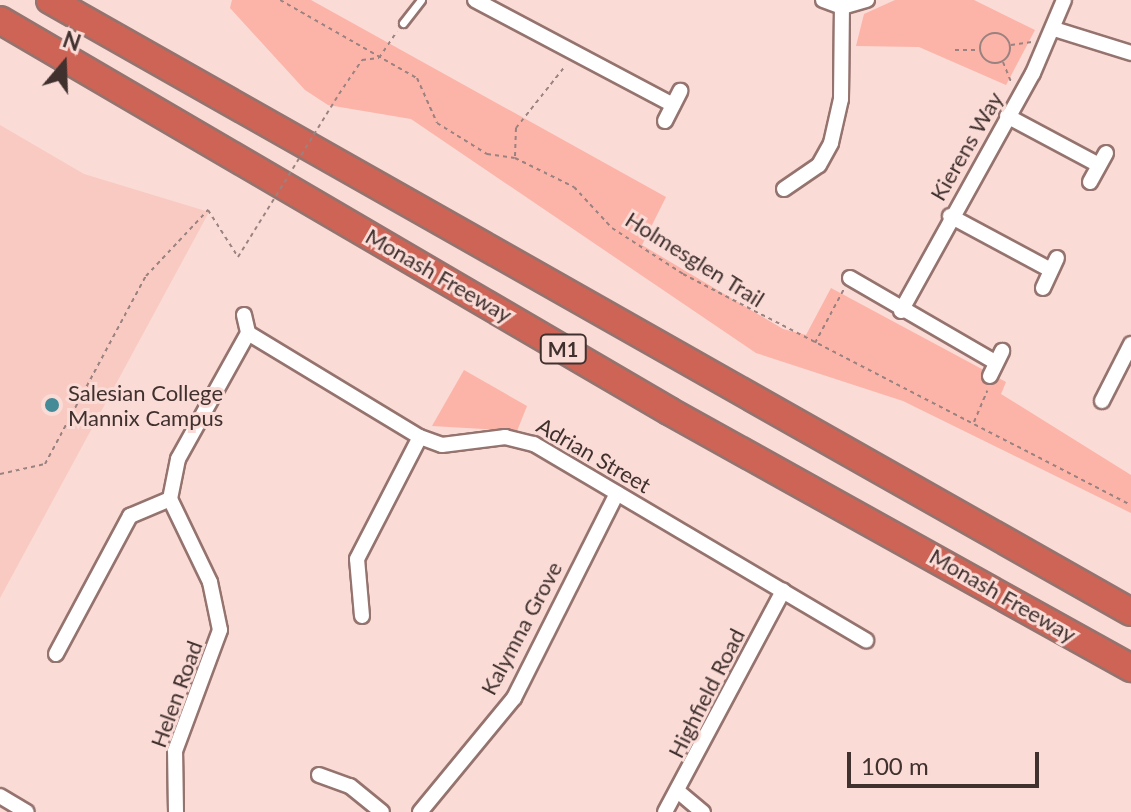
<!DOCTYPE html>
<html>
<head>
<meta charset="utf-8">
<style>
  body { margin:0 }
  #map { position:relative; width:1131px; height:812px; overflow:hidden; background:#fadbd6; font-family:Lato,sans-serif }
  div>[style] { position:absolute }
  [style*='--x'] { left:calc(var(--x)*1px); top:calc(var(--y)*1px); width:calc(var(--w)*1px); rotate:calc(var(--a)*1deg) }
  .built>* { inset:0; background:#f8cac2 }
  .green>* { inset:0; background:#fcb3a8 }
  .path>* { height:2px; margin-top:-1px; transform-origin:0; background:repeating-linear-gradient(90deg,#99827f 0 4px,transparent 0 8px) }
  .path>.ring { margin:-1px; padding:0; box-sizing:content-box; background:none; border:2px solid #99827f; border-radius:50% }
  .roads { filter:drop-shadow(2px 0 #95736e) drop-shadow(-2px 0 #95736e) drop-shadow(0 2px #95736e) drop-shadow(0 -2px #95736e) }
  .service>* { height:7px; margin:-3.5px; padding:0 3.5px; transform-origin:3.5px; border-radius:3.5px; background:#fff }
  .minor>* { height:14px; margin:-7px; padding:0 7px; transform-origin:7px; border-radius:7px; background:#fff }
  .motorway>* { height:26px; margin:-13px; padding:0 13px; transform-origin:13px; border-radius:13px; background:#ce6456 }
  .path-bridge>* { height:2px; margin-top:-1px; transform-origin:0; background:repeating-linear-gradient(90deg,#99827f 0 4px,transparent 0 8px) }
  .dots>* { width:22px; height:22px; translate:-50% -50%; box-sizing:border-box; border:4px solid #fadbd6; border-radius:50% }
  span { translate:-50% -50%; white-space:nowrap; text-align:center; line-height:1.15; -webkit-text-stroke:6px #fadbd6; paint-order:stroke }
  .shield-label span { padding:2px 6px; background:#fadbd6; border:2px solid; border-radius:6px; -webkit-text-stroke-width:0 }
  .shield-label { font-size:20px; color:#40312f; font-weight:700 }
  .street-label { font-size:22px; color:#40312f }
  .poi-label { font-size:22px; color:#40312f }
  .left { translate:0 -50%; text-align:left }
  .north { position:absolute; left:24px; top:24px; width:80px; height:80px; -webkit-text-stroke:6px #fadbd6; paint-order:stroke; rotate:19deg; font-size:22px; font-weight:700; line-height:32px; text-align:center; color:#40312f }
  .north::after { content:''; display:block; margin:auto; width:28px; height:36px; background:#40312f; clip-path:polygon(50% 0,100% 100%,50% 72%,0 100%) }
  .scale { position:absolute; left:847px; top:752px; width:192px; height:36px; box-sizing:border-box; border:4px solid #40312f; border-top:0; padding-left:10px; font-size:24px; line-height:28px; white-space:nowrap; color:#40312f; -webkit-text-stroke:6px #fadbd6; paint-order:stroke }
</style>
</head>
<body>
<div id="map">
  <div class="built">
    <i style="clip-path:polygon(0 125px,84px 174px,209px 212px,0 598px)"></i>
  </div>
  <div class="green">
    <i style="clip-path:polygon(232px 0,311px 0,666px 197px,642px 245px,783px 329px,806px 335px,831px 288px,1006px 382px,1001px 394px,1131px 475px,1131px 513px,903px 401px,756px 353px,411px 119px,328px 105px,305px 90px,230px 8px)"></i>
    <i style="clip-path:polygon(895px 0,974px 0,1035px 30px,1006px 85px,919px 47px,856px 46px,864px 14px)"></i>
    <i style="clip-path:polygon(464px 370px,527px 406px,517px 431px,432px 426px)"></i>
  </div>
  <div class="path">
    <i style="--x:280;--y:0;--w:158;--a:29.7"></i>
    <i style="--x:417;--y:78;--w:49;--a:66"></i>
    <i style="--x:437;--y:123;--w:59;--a:31.8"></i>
    <i style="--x:487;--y:154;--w:28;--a:8"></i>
    <i style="--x:515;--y:158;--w:66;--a:26.2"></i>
    <i style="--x:574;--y:187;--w:56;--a:47.2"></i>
    <i style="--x:612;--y:228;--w:85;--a:32.9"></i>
    <i style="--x:683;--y:274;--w:504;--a:27.28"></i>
    <i class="ring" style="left:980px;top:33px;width:28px;height:28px"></i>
    <i style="--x:1011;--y:45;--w:21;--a:-8"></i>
    <i style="--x:955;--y:50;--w:24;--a:0"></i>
    <i style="--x:1003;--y:62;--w:22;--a:68"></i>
    <i style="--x:339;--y:94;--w:41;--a:-55.9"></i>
    <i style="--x:362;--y:60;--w:17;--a:-7"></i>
    <i style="--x:379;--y:58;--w:32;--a:-56"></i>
    <i style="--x:515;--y:156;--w:28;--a:-88"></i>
    <i style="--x:516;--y:128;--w:80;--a:-51.6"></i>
    <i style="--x:815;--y:343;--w:61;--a:-61.8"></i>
    <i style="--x:974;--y:422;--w:34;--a:-67"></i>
    <i style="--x:0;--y:474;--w:46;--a:-12.5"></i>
    <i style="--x:45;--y:464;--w:213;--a:-61.8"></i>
    <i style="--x:146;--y:276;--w:91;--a:-46.8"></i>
    <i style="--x:208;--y:210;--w:56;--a:57.4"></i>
  </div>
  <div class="roads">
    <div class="service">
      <i style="--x:403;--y:23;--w:29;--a:-52"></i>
    </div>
    <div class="minor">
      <i style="--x:475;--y:0;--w:224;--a:27.9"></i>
      <i style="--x:823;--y:0;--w:20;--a:20"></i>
      <i style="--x:842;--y:7;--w:26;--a:-16"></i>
      <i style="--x:1054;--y:29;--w:81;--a:17.3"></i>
      <i style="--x:1007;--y:116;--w:102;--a:28.1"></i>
      <i style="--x:665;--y:121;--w:34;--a:-63"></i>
      <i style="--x:1090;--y:182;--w:33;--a:-61"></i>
      <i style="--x:784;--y:189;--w:42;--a:-34.4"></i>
      <i style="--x:819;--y:165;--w:25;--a:-61"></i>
      <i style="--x:831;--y:143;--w:45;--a:-77.2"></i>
      <i style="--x:841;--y:99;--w:92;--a:-89.4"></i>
      <i style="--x:950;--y:216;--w:112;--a:28.2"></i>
      <i style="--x:850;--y:278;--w:165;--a:30.1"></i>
      <i style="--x:1043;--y:288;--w:33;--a:-65"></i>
      <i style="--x:901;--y:311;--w:272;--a:-61"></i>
      <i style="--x:1033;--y:73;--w:79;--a:-67"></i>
      <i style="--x:244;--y:315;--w:18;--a:77"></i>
      <i style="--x:248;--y:333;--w:201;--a:31.2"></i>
      <i style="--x:420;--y:437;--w:23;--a:20"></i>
      <i style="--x:442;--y:445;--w:64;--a:-7.2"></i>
      <i style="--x:505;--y:437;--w:30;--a:14"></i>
      <i style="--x:534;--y:444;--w:386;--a:30.6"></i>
      <i style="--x:990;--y:376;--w:28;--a:-64"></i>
      <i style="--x:1102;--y:401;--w:64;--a:-63"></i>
      <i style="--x:362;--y:616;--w:57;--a:-95"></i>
      <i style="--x:357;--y:559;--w:137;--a:-62.7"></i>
      <i style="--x:56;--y:654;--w:157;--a:-61.8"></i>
      <i style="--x:130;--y:516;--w:43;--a:-23"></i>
      <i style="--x:319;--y:775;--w:33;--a:20"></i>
      <i style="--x:350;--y:786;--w:41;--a:39.1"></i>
      <i style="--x:680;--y:793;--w:30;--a:40"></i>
      <i style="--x:0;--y:796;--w:31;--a:31"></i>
      <i style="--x:176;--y:812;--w:61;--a:-90.9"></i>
      <i style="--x:175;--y:751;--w:129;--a:-69.6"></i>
      <i style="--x:220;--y:630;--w:49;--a:-101.8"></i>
      <i style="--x:210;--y:582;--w:92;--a:-115.7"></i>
      <i style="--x:170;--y:499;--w:41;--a:-78.7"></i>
      <i style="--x:178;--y:459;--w:144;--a:-60.9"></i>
      <i style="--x:420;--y:812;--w:148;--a:-50.5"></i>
      <i style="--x:514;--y:698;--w:229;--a:-63.3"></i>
      <i style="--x:665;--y:812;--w:251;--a:-61.9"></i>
    </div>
    <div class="motorway">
      <i style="--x:50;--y:0;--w:1242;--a:29.52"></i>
      <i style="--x:0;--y:20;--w:775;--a:30.3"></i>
      <i style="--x:669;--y:411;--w:529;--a:29.09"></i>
    </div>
  </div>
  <div class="path-bridge">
    <i style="--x:238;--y:257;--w:192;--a:-58.2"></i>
  </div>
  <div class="dots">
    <i style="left:52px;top:405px;background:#458a97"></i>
  </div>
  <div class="shield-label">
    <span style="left:563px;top:349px">M1</span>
  </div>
  <div class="street-label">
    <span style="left:966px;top:146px;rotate:-60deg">Kierens Way</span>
    <span style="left:695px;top:259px;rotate:32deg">Holmesglen Trail</span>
    <span style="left:439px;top:275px;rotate:30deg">Monash Freeway</span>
    <span style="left:594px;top:455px;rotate:30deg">Adrian Street</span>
    <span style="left:1003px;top:595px;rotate:30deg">Monash Freeway</span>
    <span style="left:521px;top:628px;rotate:-62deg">Kalymna Grove</span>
    <span style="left:706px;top:693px;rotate:-63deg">Highfield Road</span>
    <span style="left:176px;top:694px;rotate:-70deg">Helen Road</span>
  </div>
  <div class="poi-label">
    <span class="left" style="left:68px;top:405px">Salesian College<br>Mannix Campus</span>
  </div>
  <div class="north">N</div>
  <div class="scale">100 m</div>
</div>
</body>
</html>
